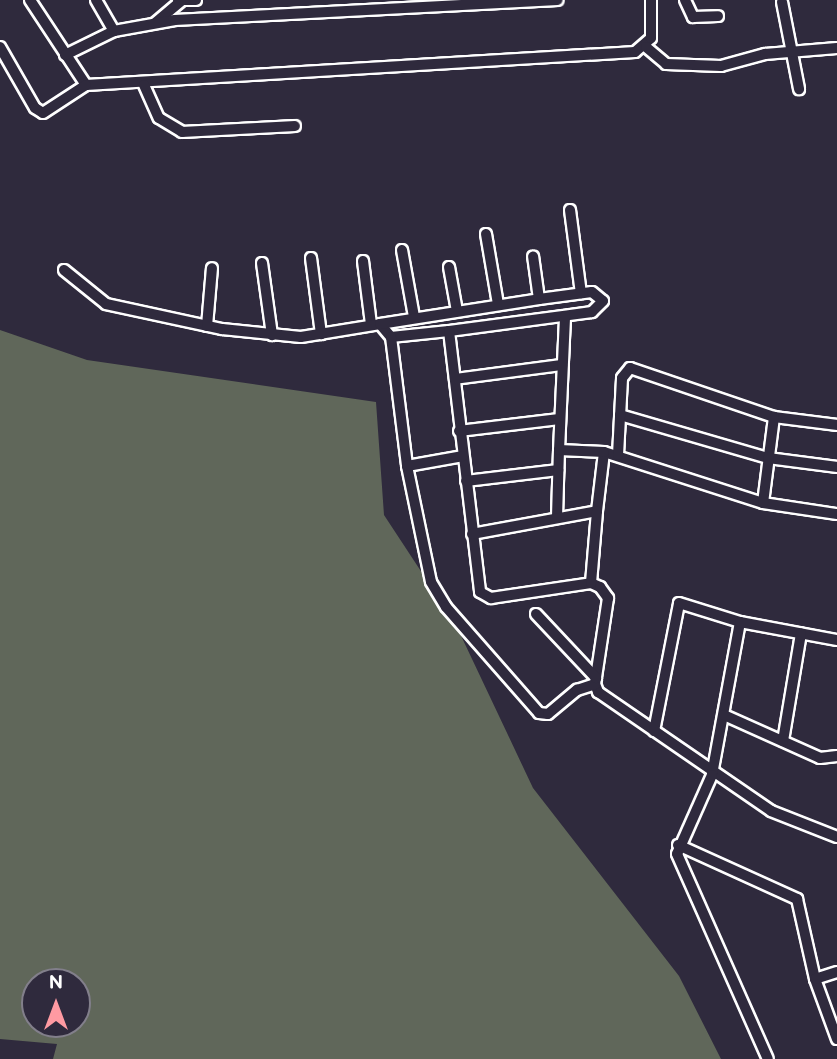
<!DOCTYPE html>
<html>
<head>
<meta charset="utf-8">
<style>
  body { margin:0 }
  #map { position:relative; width:837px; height:1059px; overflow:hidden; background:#2f2a3d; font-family:"Balsamiq Sans",sans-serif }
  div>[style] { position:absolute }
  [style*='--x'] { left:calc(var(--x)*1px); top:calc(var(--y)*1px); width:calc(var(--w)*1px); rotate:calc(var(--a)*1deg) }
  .green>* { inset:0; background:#60675a }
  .roads { filter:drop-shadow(2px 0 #fff) drop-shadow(-2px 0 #fff) drop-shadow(0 2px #fff) drop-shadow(0 -2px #fff) }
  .street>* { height:10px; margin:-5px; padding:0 5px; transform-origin:5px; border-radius:5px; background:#2f2a3d }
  span { translate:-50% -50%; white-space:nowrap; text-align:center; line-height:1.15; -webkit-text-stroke:5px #2f2a3d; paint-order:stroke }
  .north { position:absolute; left:21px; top:968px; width:70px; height:70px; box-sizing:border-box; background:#2f2a3d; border:2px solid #827f8b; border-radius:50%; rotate:0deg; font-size:19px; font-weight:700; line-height:28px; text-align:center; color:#fff }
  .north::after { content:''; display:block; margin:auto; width:24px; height:32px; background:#ff9aa2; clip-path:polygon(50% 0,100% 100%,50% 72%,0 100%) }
</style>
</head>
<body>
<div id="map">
  <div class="green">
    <i style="clip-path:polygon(evenodd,0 330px,87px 360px,376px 402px,384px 515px,455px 623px,533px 788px,679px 976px,721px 1059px,53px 1059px,57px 1044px,0 1039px,0 330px,35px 982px,77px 982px,77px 1024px,35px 1024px,35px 982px)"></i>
  </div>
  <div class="roads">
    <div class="street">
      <i style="--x:30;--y:0;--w:102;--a:56.6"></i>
      <i style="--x:86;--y:85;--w:550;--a:-3.44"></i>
      <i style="--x:635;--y:52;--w:21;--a:-41"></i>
      <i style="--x:651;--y:38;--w:38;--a:-90"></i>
      <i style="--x:96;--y:0;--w:36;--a:60"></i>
      <i style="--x:178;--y:0;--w:18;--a:0"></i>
      <i style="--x:685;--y:0;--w:19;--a:65"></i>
      <i style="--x:693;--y:17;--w:25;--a:-2"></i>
      <i style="--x:782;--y:2;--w:89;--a:78.9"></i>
      <i style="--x:155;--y:23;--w:34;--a:-40"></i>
      <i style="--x:0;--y:47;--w:70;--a:60.2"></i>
      <i style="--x:35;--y:108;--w:9;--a:32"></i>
      <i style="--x:43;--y:113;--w:51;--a:-33.1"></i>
      <i style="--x:646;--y:47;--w:26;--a:40"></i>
      <i style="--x:666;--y:64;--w:55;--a:2.1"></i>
      <i style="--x:721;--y:66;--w:46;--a:-15.3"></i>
      <i style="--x:765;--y:54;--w:72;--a:-4.8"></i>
      <i style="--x:65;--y:55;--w:55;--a:-26.1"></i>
      <i style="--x:114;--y:31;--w:62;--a:-10.2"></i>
      <i style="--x:175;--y:20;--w:383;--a:-3"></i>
      <i style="--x:144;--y:85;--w:36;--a:66"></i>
      <i style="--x:159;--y:118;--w:27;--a:31"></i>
      <i style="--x:182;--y:132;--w:113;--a:-3"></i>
      <i style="--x:570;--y:210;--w:84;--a:82.5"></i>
      <i style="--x:486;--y:234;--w:71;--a:80.3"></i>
      <i style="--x:402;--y:250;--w:68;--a:79.8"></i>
      <i style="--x:311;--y:258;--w:77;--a:82.5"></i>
      <i style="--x:363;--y:261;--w:64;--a:82.8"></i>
      <i style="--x:262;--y:263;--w:73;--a:82.1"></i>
      <i style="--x:449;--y:267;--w:45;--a:79.7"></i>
      <i style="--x:64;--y:270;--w:54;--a:39"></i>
      <i style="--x:106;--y:304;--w:119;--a:12.2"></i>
      <i style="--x:222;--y:329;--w:79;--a:5.8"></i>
      <i style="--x:301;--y:337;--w:80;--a:-9.3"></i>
      <i style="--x:380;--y:324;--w:17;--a:50"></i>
      <i style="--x:391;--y:337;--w:58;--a:-5.9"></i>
      <i style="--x:539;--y:299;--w:53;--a:-7.5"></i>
      <i style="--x:592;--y:292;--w:14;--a:39"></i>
      <i style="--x:603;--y:301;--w:16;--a:135"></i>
      <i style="--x:592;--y:312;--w:144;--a:172.4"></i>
      <i style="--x:449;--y:331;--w:263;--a:83.2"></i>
      <i style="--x:480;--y:592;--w:13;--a:29"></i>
      <i style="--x:491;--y:598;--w:101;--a:-8.5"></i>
      <i style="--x:591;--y:583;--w:10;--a:24"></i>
      <i style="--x:600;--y:587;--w:14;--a:54"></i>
      <i style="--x:608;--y:598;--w:87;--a:98.6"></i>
      <i style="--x:595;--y:684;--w:9;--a:69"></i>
      <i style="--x:598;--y:692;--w:210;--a:34.5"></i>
      <i style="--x:771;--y:811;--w:71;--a:21.5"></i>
      <i style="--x:380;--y:324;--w:161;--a:-8.9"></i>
      <i style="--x:539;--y:299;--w:43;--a:-97.9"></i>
      <i style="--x:207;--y:326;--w:58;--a:-85.1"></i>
      <i style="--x:391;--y:337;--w:130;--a:82.9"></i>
      <i style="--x:407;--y:466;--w:118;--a:78.3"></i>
      <i style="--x:431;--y:582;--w:29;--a:59"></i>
      <i style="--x:446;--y:607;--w:141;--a:48.7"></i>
      <i style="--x:539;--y:713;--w:9;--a:6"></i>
      <i style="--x:548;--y:714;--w:38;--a:-40"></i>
      <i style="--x:577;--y:690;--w:19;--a:-18"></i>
      <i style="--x:455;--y:379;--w:108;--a:-7.5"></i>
      <i style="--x:620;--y:415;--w:154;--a:16.2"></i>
      <i style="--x:768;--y:458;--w:70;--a:7.4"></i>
      <i style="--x:459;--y:431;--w:101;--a:-6.8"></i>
      <i style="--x:604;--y:452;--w:167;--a:17.8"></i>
      <i style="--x:763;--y:503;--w:75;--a:8.5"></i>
      <i style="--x:618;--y:455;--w:77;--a:-87"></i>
      <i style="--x:622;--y:378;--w:13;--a:-51"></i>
      <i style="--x:630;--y:368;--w:152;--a:18.8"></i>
      <i style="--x:774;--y:417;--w:64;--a:7.2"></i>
      <i style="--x:407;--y:466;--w:57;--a:-10.1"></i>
      <i style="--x:466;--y:481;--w:93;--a:-6.8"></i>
      <i style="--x:763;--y:503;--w:87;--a:-82.7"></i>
      <i style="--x:557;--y:517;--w:67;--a:-88.3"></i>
      <i style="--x:472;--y:534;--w:127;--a:-10.4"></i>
      <i style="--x:597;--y:511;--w:59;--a:-83.2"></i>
      <i style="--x:604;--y:452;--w:45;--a:-177.5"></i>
      <i style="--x:559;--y:450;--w:134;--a:-87.4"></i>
      <i style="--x:591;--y:583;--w:72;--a:-85.2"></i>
      <i style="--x:536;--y:614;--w:88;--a:46.8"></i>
      <i style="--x:740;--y:622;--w:156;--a:100.4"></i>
      <i style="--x:712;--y:775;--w:86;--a:113.9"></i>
      <i style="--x:677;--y:854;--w:224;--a:66.1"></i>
      <i style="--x:724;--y:715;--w:105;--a:24.1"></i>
      <i style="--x:820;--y:758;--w:17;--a:-7"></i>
      <i style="--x:654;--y:731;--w:130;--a:-78.9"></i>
      <i style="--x:679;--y:603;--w:64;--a:17.3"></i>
      <i style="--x:740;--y:622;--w:99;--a:10.5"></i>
      <i style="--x:783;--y:741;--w:109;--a:-80.5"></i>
      <i style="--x:678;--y:845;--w:131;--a:24.4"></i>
      <i style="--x:797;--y:899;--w:82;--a:77.3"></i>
      <i style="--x:815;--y:979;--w:64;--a:69.9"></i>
      <i style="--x:815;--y:979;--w:23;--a:-18"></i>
    </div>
  </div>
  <div class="north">N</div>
</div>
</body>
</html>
